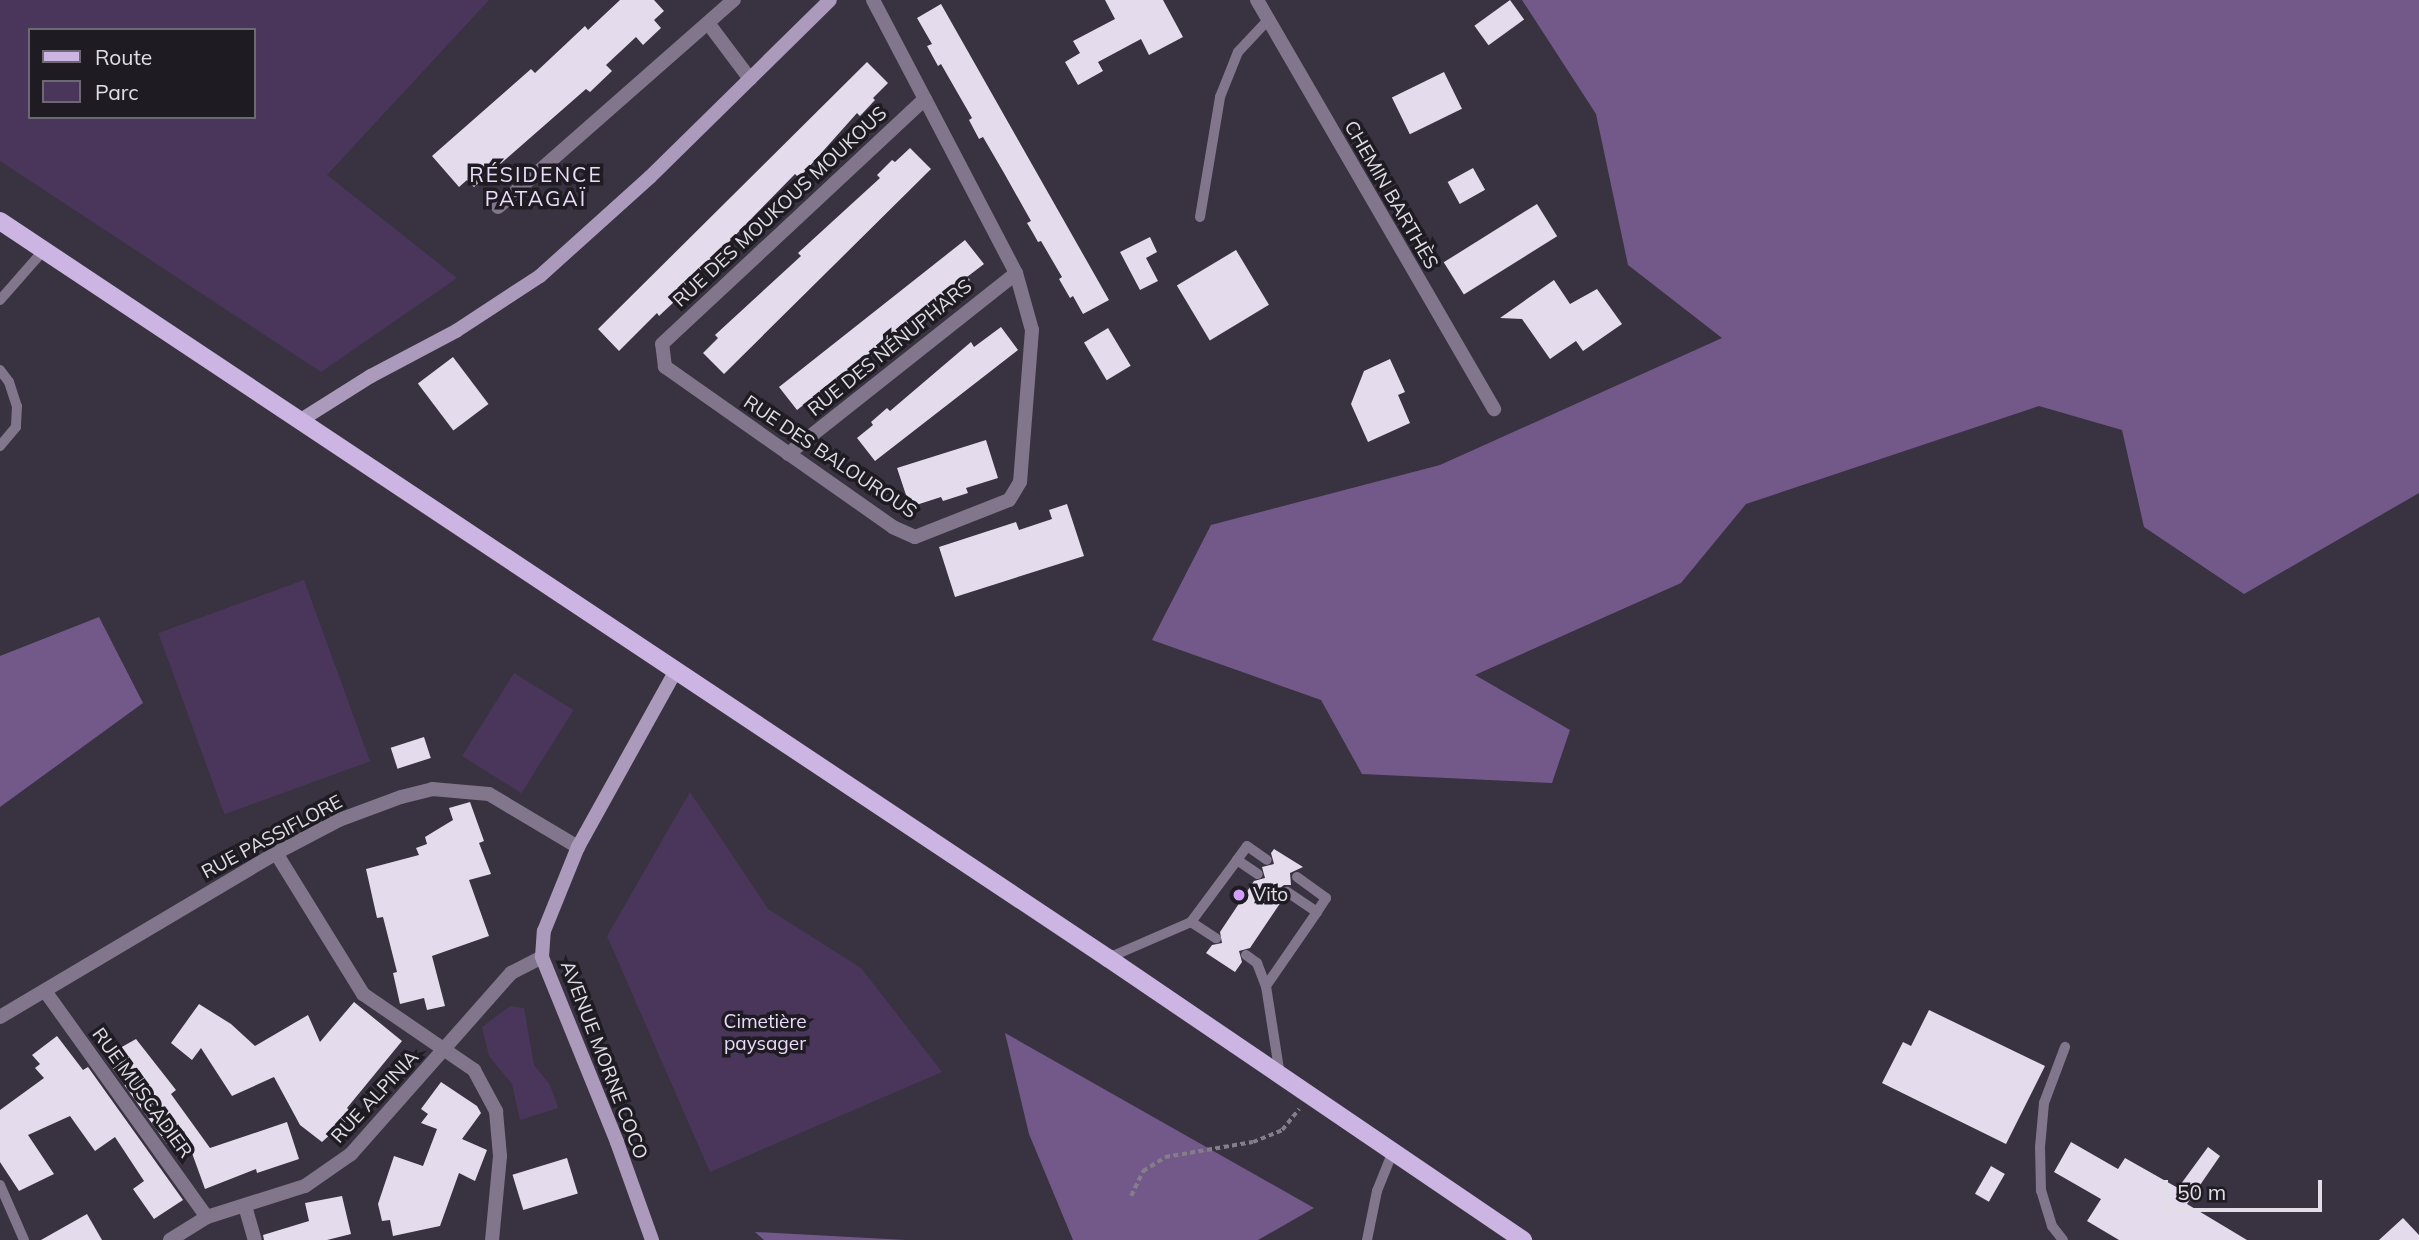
<!DOCTYPE html>
<html>
<head>
<meta charset="utf-8">
<style>
  body { margin:0 }
  #map { position:relative; width:2419px; height:1240px; overflow:hidden; background:#393240; font-family:Mulish,sans-serif }
  div>[style] { position:absolute }
  [style*='--x'] { left:calc(var(--x)*1px); top:calc(var(--y)*1px); width:calc(var(--w)*1px); rotate:calc(var(--a)*1deg) }
  .green>* { inset:0; background:#4a365b; transform-origin:0 0 }
  .forest>* { inset:0; background:#73598a }
  .building>* { inset:0; background:#e4dbed; transform-origin:0 0 }
  .path>* { height:3.5px; margin-top:-1.75px; transform-origin:0; background:repeating-linear-gradient(90deg,#847e8a 0 5px,transparent 0 8.5px) }
  .lane>* { height:10px; margin:-5px; padding:0 5px; transform-origin:5px; border-radius:5px; background:#81768c }
  .street>* { height:14px; margin:-7px; padding:0 7px; transform-origin:7px; border-radius:7px; background:#81768c }
  .secondary>* { height:14px; margin:-7px; padding:0 7px; transform-origin:7px; border-radius:7px; background:#ac9abd }
  .primary>* { height:18px; margin:-9px; padding:0 9px; transform-origin:9px; border-radius:9px; background:#ccb5e3 }
  .dots>* { width:19px; height:19px; translate:-50% -50%; box-sizing:border-box; border:4px solid #1f1b22; border-radius:50% }
  span { translate:-50% -50%; white-space:nowrap; text-align:center; line-height:1.15; -webkit-text-stroke:7px #1f1b22; paint-order:stroke }
  .street-label { font-size:19px; color:#e2dee7 }
  .poi-label { font-size:19px; color:#e2dee7 }
  .left { translate:0 -50%; text-align:left }
  .park-label { font-size:19px; color:#ebdbfa }
  .neighbourhood-label { font-size:21px; color:#ebddf9; letter-spacing:2px }
  .legend { position:absolute; left:28px; top:28px; width:228px; height:91px; box-sizing:border-box; background:#1f1b22; border:2px solid #6d6971; margin:0; padding:9px 12px; list-style:none; font-size:21px; color:#e2dee7 }
  .legend li { display:flex; align-items:center; gap:14px; height:35px }
  .legend b { width:35px; border:2px solid #6d6971 }
  .scale { position:absolute; left:2164px; top:1180px; width:158px; height:32px; box-sizing:border-box; border:4px solid #e2dee7; border-top:0; padding-left:9px; font-size:21px; line-height:24px; white-space:nowrap; color:#e2dee7; -webkit-text-stroke:5px #1f1b22; paint-order:stroke }
</style>
</head>
<body>
<div id="map">
  <div class="green">
    <i style="clip-path:polygon(evenodd,0 0,489px 0,327px 175px,457px 278px,321px 372px,0 161px,0 0,30px 30px,254px 30px,254px 117px,30px 117px,30px 30px)"></i>
    <i style="left:304px;top:580px;width:193px;height:155px;rotate:70deg"></i>
    <i style="left:514px;top:673px;width:70px;height:98px;rotate:32deg"></i>
    <i style="clip-path:polygon(690px 792px,768px 909px,861px 968px,942px 1072px,710px 1172px,607px 936px)"></i>
    <i style="clip-path:polygon(510px 1006px,524px 1008px,534px 1065px,550px 1085px,558px 1108px,520px 1120px,512px 1084px,489px 1056px,482px 1027px)"></i>
  </div>
  <div class="forest">
    <i style="clip-path:polygon(1522px 0,2419px 0,2419px 493px,2244px 594px,2144px 527px,2122px 430px,2039px 406px,1746px 504px,1681px 583px,1475px 675px,1570px 730px,1552px 783px,1362px 774px,1321px 700px,1152px 640px,1211px 525px,1440px 465px,1722px 338px,1628px 265px,1596px 114px)"></i>
    <i style="clip-path:polygon(99px 617px,143px 703px,0 807px,0 656px)"></i>
    <i style="clip-path:polygon(1005px 1033px,1314px 1208px,1258px 1240px,1073px 1240px,1029px 1134px)"></i>
    <i style="clip-path:polygon(755px 1232px,906px 1240px,764px 1240px)"></i>
  </div>
  <div class="building">
    <i style="clip-path:polygon(620px 0,654px 0,664px 11px,654px 20px,661px 28px,643px 45px,636px 37px,606px 65px,612px 71px,590px 92px,586px 89px,474px 187px,467px 180px,459px 187px,432px 156px,531px 69px,535px 73px,585px 26px,588px 30px)"></i>
    <i style="clip-path:polygon(1105px 0,1163px 0,1183px 37px,1149px 55px,1141px 39px,1098px 62px,1103px 71px,1078px 85px,1065px 62px,1080px 53px,1073px 41px,1115px 19px)"></i>
    <i style="left:1510px;top:0;width:24px;height:44px;rotate:54deg"></i>
    <i style="clip-path:polygon(941px 4px,1109px 300px,1083px 314px,1073px 296px,1070px 298px,1059px 279px,1062px 277px,1041px 241px,1038px 242px,1033px 233px,1027px 223px,1031px 221px,1004px 173px,983px 137px,979px 139px,969px 120px,972px 118px,941px 64px,938px 66px,927px 46px,932px 44px,917px 18px)"></i>
    <i style="clip-path:polygon(867px 62px,888px 83px,873px 98px,875px 100px,860px 116px,857px 113px,799px 178px,795px 174px,718px 253px,721px 256px,705px 271px,702px 269px,672px 298px,675px 301px,659px 316px,657px 313px,619px 351px,598px 329px)"></i>
    <i style="left:1444px;top:72px;width:41px;height:58px;rotate:64deg"></i>
    <i style="clip-path:polygon(910px 148px,931px 169px,724px 374px,703px 353px,718px 338px,715px 335px,801px 256px,798px 253px,880px 178px,877px 175px,892px 160px,895px 162px)"></i>
    <i style="left:1473px;top:168px;width:25px;height:29px;rotate:61deg"></i>
    <i style="left:1537px;top:204px;width:38px;height:110px;rotate:58deg"></i>
    <i style="clip-path:polygon(1150px 237px,1157px 252px,1146px 258px,1158px 281px,1140px 290px,1120px 252px)"></i>
    <i style="clip-path:polygon(965px 240px,984px 264px,967px 277px,970px 280px,952px 294px,950px 291px,880px 345px,873px 351px,874px 354px,857px 368px,855px 365px,797px 410px,779px 387px)"></i>
    <i style="left:1236px;top:250px;width:64px;height:69px;rotate:59deg"></i>
    <i style="clip-path:polygon(1554px 280px,1570px 304px,1597px 289px,1622px 324px,1583px 351px,1576px 341px,1550px 359px,1522px 319px,1500px 318px)"></i>
    <i style="clip-path:polygon(1001px 327px,1018px 350px,875px 461px,857px 438px,873px 425px,871px 422px,887px 408px,890px 411px,971px 342px,974px 347px)"></i>
    <i style="left:1108px;top:328px;width:44px;height:28px;rotate:59deg"></i>
    <i style="left:453px;top:357px;width:59px;height:44px;rotate:53deg"></i>
    <i style="clip-path:polygon(1390px 359px,1405px 392px,1398px 395px,1410px 423px,1368px 442px,1351px 404px,1364px 371px)"></i>
    <i style="clip-path:polygon(986px 440px,998px 478px,966px 488px,968px 493px,943px 501px,941px 497px,910px 507px,897px 468px)"></i>
    <i style="clip-path:polygon(1067px 504px,1084px 556px,955px 597px,939px 547px,1016px 522px,1019px 530px,1052px 519px,1049px 510px)"></i>
    <i style="left:424px;top:737px;width:22px;height:35px;rotate:72deg"></i>
    <i style="clip-path:polygon(470px 802px,484px 841px,479px 843px,491px 874px,469px 880px,489px 936px,432px 956px,445px 1006px,427px 1010px,424px 998px,400px 1004px,393px 973px,397px 972px,383px 917px,377px 918px,366px 869px,419px 855px,416px 848px,427px 844px,425px 837px,453px 820px,449px 808px)"></i>
    <i style="clip-path:polygon(1274px 849px,1303px 867px,1290px 873px,1291px 885px,1284px 885px,1280px 888px,1283px 899px,1250px 948px,1239px 951px,1242px 962px,1235px 972px,1206px 953px,1212px 945px,1222px 943px,1220px 932px,1254px 881px,1265px 878px,1262px 867px,1274px 864px,1271px 853px)"></i>
    <i style="clip-path:polygon(354px 1002px,402px 1041px,347px 1108px,353px 1114px,335px 1133px,333px 1132px,322px 1142px,300px 1125px,274px 1077px,232px 1096px,201px 1048px,192px 1060px,171px 1043px,199px 1004px,231px 1024px,255px 1046px,308px 1015px,320px 1042px)"></i>
    <i style="clip-path:polygon(1929px 1010px,2045px 1066px,2006px 1144px,1882px 1083px,1903px 1042px,1911px 1046px)"></i>
    <i style="clip-path:polygon(57px 1036px,83px 1070px,88px 1067px,183px 1200px,154px 1219px,133px 1189px,144px 1181px,115px 1137px,95px 1151px,70px 1116px,28px 1135px,54px 1174px,19px 1191px,0 1162px,0 1110px,44px 1078px,35px 1068px,40px 1064px,32px 1055px)"></i>
    <i style="clip-path:polygon(136px 1039px,176px 1090px,171px 1094px,210px 1148px,287px 1122px,299px 1159px,257px 1173px,256px 1169px,205px 1189px,184px 1131px,167px 1144px,104px 1057px)"></i>
    <i style="clip-path:polygon(441px 1082px,477px 1106px,481px 1113px,462px 1139px,487px 1150px,475px 1181px,459px 1173px,440px 1226px,393px 1236px,390px 1220px,382px 1221px,378px 1204px,394px 1156px,423px 1166px,437px 1129px,421px 1123px,428px 1114px,421px 1109px)"></i>
    <i style="clip-path:polygon(2071px 1142px,2118px 1169px,2125px 1158px,2178px 1188px,2208px 1147px,2220px 1156px,2187px 1204px,2247px 1240px,2119px 1240px,2087px 1221px,2101px 1199px,2054px 1172px)"></i>
    <i style="left:567px;top:1158px;width:37px;height:57px;rotate:73deg"></i>
    <i style="left:1991px;top:1166px;width:16px;height:32px;rotate:30deg"></i>
    <i style="clip-path:polygon(342px 1196px,351px 1234px,327px 1240px,264px 1240px,263px 1235px,309px 1221px,305px 1203px)"></i>
    <i style="clip-path:polygon(87px 1214px,102px 1240px,41px 1240px)"></i>
    <i style="clip-path:polygon(2403px 1218px,2419px 1235px,2419px 1240px,2379px 1240px)"></i>
  </div>
  <div class="path">
    <i style="--x:1131;--y:1196;--w:28;--a:-64"></i>
    <i style="--x:1143;--y:1171;--w:26;--a:-32"></i>
    <i style="--x:1165;--y:1157;--w:89;--a:-9.7"></i>
    <i style="--x:1253;--y:1142;--w:31;--a:-22"></i>
    <i style="--x:1282;--y:1130;--w:27;--a:-51"></i>
  </div>
  <div class="lane">
    <i style="--x:1200;--y:217;--w:122;--a:-80.5"></i>
    <i style="--x:1220;--y:97;--w:48;--a:-68.2"></i>
    <i style="--x:1238;--y:52;--w:42;--a:-46.9"></i>
    <i style="--x:0;--y:300;--w:67;--a:-48.7"></i>
    <i style="--x:0;--y:370;--w:15;--a:53"></i>
    <i style="--x:9;--y:382;--w:25;--a:72"></i>
    <i style="--x:17;--y:406;--w:21;--a:93"></i>
    <i style="--x:16;--y:427;--w:25;--a:130"></i>
    <i style="--x:1237;--y:860;--w:17;--a:-54"></i>
    <i style="--x:1247;--y:846;--w:24;--a:35"></i>
    <i style="--x:1297;--y:877;--w:36;--a:36"></i>
    <i style="--x:1326;--y:898;--w:17;--a:123"></i>
    <i style="--x:1191;--y:922;--w:77;--a:-53.4"></i>
    <i style="--x:1237;--y:860;--w:25;--a:34"></i>
    <i style="--x:1246;--y:955;--w:14;--a:36"></i>
    <i style="--x:1257;--y:963;--w:25;--a:69"></i>
    <i style="--x:1266;--y:986;--w:90;--a:81.1"></i>
    <i style="--x:1108;--y:958;--w:90;--a:-23.4"></i>
    <i style="--x:1191;--y:922;--w:30;--a:33"></i>
    <i style="--x:1266;--y:986;--w:90;--a:-55.4"></i>
    <i style="--x:1317;--y:912;--w:36;--a:-146"></i>
    <i style="--x:0;--y:1185;--w:60;--a:66.4"></i>
    <i style="--x:1367;--y:1240;--w:50;--a:-78.5"></i>
    <i style="--x:1377;--y:1191;--w:40;--a:-68"></i>
    <i style="--x:2063;--y:1240;--w:18;--a:-128"></i>
    <i style="--x:2052;--y:1226;--w:37;--a:-107"></i>
    <i style="--x:2041;--y:1191;--w:44;--a:-91.3"></i>
    <i style="--x:2040;--y:1147;--w:44;--a:-84.8"></i>
    <i style="--x:2044;--y:1103;--w:60;--a:-69.4"></i>
  </div>
  <div class="street">
    <i style="--x:873;--y:0;--w:112;--a:62.3"></i>
    <i style="--x:925;--y:99;--w:196;--a:62.4"></i>
    <i style="--x:1016;--y:273;--w:59;--a:74.3"></i>
    <i style="--x:1032;--y:330;--w:152;--a:94.5"></i>
    <i style="--x:1020;--y:482;--w:21;--a:121"></i>
    <i style="--x:1009;--y:500;--w:101;--a:158.5"></i>
    <i style="--x:915;--y:537;--w:24;--a:-156"></i>
    <i style="--x:893;--y:527;--w:279;--a:-144.9"></i>
    <i style="--x:665;--y:367;--w:23;--a:-97"></i>
    <i style="--x:662;--y:344;--w:359;--a:-43"></i>
    <i style="--x:1257;--y:0;--w:473;--a:59.9"></i>
    <i style="--x:708;--y:23;--w:70;--a:53.1"></i>
    <i style="--x:498;--y:207;--w:314;--a:-41.3"></i>
    <i style="--x:788;--y:454;--w:291;--a:-38.4"></i>
    <i style="--x:276;--y:853;--w:166;--a:58.3"></i>
    <i style="--x:363;--y:994;--w:135;--a:34.4"></i>
    <i style="--x:474;--y:1070;--w:47;--a:61.8"></i>
    <i style="--x:496;--y:1111;--w:45;--a:84.9"></i>
    <i style="--x:500;--y:1156;--w:84;--a:95.4"></i>
    <i style="--x:45;--y:991;--w:278;--a:54.4"></i>
    <i style="--x:0;--y:1017;--w:321;--a:-30.7"></i>
    <i style="--x:276;--y:853;--w:71;--a:-27.6"></i>
    <i style="--x:339;--y:820;--w:66;--a:-20.4"></i>
    <i style="--x:401;--y:797;--w:32;--a:-14"></i>
    <i style="--x:432;--y:789;--w:57;--a:5"></i>
    <i style="--x:489;--y:794;--w:104;--a:30.8"></i>
    <i style="--x:245;--y:1206;--w:35;--a:74"></i>
    <i style="--x:170;--y:1240;--w:44;--a:-31.9"></i>
    <i style="--x:207;--y:1217;--w:103;--a:-17.6"></i>
    <i style="--x:305;--y:1186;--w:56;--a:-34.8"></i>
    <i style="--x:351;--y:1154;--w:242;--a:-48.5"></i>
    <i style="--x:511;--y:973;--w:35;--a:-27"></i>
  </div>
  <div class="secondary">
    <i style="--x:301;--y:420;--w:83;--a:-32.2"></i>
    <i style="--x:371;--y:376;--w:96;--a:-27.9"></i>
    <i style="--x:456;--y:331;--w:100;--a:-33.2"></i>
    <i style="--x:540;--y:276;--w:148;--a:-42"></i>
    <i style="--x:650;--y:177;--w:252;--a:-44.5"></i>
    <i style="--x:652;--y:1240;--w:104;--a:-109.7"></i>
    <i style="--x:617;--y:1142;--w:200;--a:-112.1"></i>
    <i style="--x:542;--y:957;--w:26;--a:-86"></i>
    <i style="--x:544;--y:931;--w:91;--a:-68"></i>
    <i style="--x:578;--y:847;--w:202;--a:-61"></i>
  </div>
  <div class="primary">
    <i style="--x:0;--y:221;--w:1331;--a:33.63"></i>
    <i style="--x:1108;--y:958;--w:502;--a:34.2"></i>
  </div>
  <div class="dots">
    <i style="left:1239px;top:895px;background:#d19dfe"></i>
  </div>
  <div class="street-label">
    <span style="left:1391px;top:195px;rotate:60deg">CHEMIN BARTHÈS</span>
    <span style="left:780px;top:207px;rotate:-43deg">RUE DES MOUKOUS MOUKOUS</span>
    <span style="left:890px;top:348px;rotate:-39deg">RUE DES NÉNUPHARS</span>
    <span style="left:830px;top:457px;rotate:34deg">RUE DES BALOUROUS</span>
    <span style="left:272px;top:837px;rotate:-28deg">RUE PASSIFLORE</span>
    <span style="left:604px;top:1060px;rotate:69deg">AVENUE MORNE COCO</span>
    <span style="left:142px;top:1093px;rotate:54deg">RUE MUSCADIER</span>
    <span style="left:375px;top:1097px;rotate:-47deg">RUE ALPINIA</span>
  </div>
  <div class="poi-label">
    <span class="left" style="left:1253px;top:895px">Vito</span>
  </div>
  <div class="park-label">
    <span style="left:765px;top:1033px">Cimetière<br>paysager</span>
  </div>
  <div class="neighbourhood-label">
    <span style="left:536px;top:186px">RÉSIDENCE<br>PATAGAÏ</span>
  </div>
  <ul class="legend">
  <li><b style="height:9px;background:#ccb5e3"></b>Route</li>
  <li><b style="height:19px;background:#4a365b"></b>Parc</li>
  </ul>
  <div class="scale">50 m</div>
</div>
</body>
</html>
